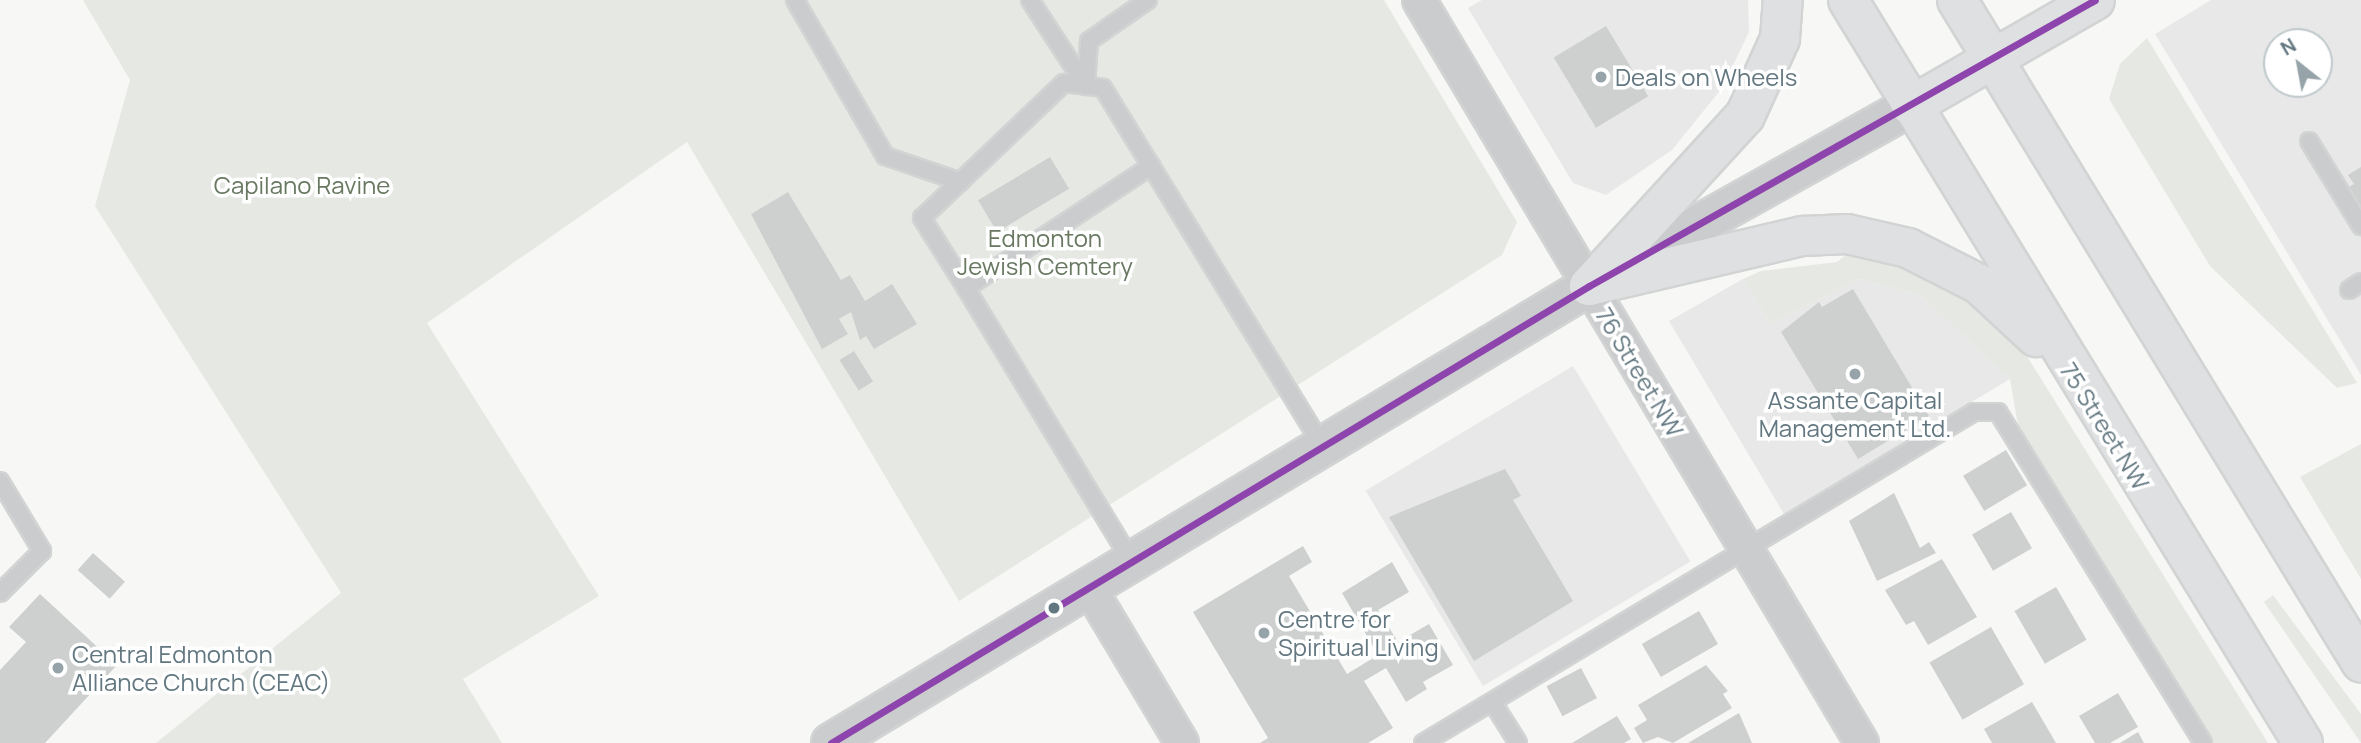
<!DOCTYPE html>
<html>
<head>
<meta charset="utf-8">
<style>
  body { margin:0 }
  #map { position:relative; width:2361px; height:743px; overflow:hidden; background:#f7f7f6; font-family:Manrope,sans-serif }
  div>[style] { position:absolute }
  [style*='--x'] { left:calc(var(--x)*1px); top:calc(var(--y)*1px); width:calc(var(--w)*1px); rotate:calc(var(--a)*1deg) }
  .built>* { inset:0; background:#e7e8e7; transform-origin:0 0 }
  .green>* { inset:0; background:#e6e9e3 }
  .building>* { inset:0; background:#ced0d0; transform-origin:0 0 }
  .roads { filter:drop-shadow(2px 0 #d2d4d4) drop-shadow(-2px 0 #d2d4d4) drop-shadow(0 2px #d2d4d4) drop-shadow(0 -2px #d2d4d4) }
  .service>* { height:16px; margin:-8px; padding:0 8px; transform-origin:8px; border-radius:8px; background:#cbcccd }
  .minor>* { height:32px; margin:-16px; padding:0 16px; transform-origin:16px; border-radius:16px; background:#cbcccd }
  .tertiary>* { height:38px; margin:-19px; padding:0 19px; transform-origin:19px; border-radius:19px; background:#cbcccd }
  .secondary>* { height:38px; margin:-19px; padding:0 19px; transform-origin:19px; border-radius:19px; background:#dfe0e1 }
  .primary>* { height:38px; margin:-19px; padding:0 19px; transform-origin:19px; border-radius:19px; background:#dfe0e1 }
  .bus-1>* { height:7px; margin:-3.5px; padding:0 3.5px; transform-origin:3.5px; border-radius:3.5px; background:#8e44ad }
  .dots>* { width:19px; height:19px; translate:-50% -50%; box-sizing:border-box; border:4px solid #fff; border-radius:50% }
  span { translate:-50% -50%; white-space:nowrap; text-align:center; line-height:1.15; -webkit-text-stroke:7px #fff; paint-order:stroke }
  .poi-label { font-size:24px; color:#627780 }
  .left { translate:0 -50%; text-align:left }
  .park-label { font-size:24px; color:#687861 }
  .street-label { font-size:24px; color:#627780 }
  .north { position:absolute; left:2263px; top:28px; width:70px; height:70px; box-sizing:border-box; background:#fff; border:2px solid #c0c9cc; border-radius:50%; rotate:329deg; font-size:19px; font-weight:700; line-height:28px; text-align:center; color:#627780 }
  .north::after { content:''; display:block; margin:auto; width:24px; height:32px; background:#96a4a9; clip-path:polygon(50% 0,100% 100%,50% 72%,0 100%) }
</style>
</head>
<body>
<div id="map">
  <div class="built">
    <i style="clip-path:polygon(1482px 0,1748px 0,1749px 32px,1722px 88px,1672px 150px,1606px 195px,1573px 183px,1468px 8px)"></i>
    <i style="clip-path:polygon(evenodd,2211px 0,2361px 0,2361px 375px,2155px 34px,2211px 0,2277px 42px,2319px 42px,2319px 84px,2277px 84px,2277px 42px)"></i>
    <i style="clip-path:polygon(1743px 279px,1770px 324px,1859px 279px,1920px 295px,2010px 379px,1784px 514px,1669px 321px)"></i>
    <i style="left:1573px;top:366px;width:228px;height:242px;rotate:59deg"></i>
  </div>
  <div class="green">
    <i style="clip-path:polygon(83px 0,1384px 0,1517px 222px,1502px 255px,959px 601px,687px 142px,427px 323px,599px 596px,463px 679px,502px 743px,156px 743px,341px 593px,95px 206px,130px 80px)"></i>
    <i style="clip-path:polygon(2147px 38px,2357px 383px,2337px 388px,2210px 266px,2109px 99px,2120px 64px)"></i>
    <i style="clip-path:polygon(1853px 249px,1892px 256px,1959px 289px,2020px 345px,2268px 743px,2210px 743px,2019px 431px,2010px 379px,1920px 295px,1859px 279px,1770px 324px,1743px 279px,1761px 271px,1837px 262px)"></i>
    <i style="clip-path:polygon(2361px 444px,2361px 579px,2300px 477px)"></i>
    <i style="clip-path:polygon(2273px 595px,2361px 714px,2361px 743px,2264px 602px)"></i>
  </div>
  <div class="building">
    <i style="left:1606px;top:26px;width:82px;height:61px;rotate:59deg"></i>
    <i style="left:1050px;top:157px;width:37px;height:84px;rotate:59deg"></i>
    <i style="clip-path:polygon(2361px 167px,2361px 218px,2344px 190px,2354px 184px,2348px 175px)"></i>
    <i style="clip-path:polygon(788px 192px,841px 280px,850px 275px,865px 301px,892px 284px,917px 324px,874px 349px,866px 336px,860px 340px,851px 312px,839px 319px,848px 334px,822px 349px,751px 214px)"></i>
    <i style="clip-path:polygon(1853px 289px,1929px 416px,1858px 459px,1781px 332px,1819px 302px,1822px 307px)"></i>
    <i style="left:854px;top:351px;width:36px;height:17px;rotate:58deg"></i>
    <i style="left:2006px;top:450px;width:41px;height:50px;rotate:59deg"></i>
    <i style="clip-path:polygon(1505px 469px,1521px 496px,1513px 500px,1573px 601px,1474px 661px,1389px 517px)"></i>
    <i style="clip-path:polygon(1894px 493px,1920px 548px,1929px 542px,1936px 553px,1877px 581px,1849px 521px)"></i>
    <i style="left:2011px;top:512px;width:42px;height:45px;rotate:60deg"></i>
    <i style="clip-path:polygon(1303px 546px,1312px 562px,1289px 576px,1347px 674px,1378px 655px,1342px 593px,1392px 562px,1409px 592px,1378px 610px,1398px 642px,1429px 624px,1453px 665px,1423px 682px,1427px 689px,1406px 702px,1386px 668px,1364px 681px,1393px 728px,1368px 743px,1260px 743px,1268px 738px,1193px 612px)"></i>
    <i style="left:93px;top:553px;width:43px;height:23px;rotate:42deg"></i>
    <i style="clip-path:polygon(1942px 559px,1977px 617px,1928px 645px,1914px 621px,1906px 625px,1885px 590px)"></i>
    <i style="left:2056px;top:587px;width:61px;height:48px;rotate:60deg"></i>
    <i style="clip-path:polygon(40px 594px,117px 665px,45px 743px,0 743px,0 670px,26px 642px,9px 627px)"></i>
    <i style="left:1699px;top:611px;width:38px;height:66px;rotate:60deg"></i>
    <i style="left:1991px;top:627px;width:66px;height:71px;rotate:60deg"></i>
    <i style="clip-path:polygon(1706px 665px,1728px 691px,1723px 694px,1732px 708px,1673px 743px,1658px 737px,1643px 743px,1634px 728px,1647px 720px,1638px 705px)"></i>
    <i style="left:1581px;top:668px;width:34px;height:39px;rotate:62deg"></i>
    <i style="clip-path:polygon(2118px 693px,2138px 727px,2110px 743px,2095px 743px,2079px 716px)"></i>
    <i style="clip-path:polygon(2032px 702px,2056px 743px,1992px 743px,1984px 729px)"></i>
    <i style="clip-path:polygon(1739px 713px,1752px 743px,1688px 743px)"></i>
    <i style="clip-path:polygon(1617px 716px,1631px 739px,1624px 743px,1572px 743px)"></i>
    <i style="clip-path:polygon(2138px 732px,2144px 743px,2120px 743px)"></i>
  </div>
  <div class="roads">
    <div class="service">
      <i style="--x:795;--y:0;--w:180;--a:60"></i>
      <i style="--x:885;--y:156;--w:80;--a:18.9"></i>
      <i style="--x:1030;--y:0;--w:103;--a:56.9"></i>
      <i style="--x:1086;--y:86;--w:45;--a:-86.2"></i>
      <i style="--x:1089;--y:41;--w:72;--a:-34.8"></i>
      <i style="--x:2309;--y:141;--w:100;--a:58.5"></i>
      <i style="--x:966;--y:288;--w:83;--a:-122.2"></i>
      <i style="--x:922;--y:218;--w:196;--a:-43.6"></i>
      <i style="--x:1064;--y:83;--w:39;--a:7"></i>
      <i style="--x:1103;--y:88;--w:92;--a:58.4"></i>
      <i style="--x:2349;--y:290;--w:14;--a:-34"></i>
      <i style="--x:0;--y:481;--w:82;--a:59"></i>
      <i style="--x:42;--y:551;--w:59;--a:135"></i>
      <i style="--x:1132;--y:562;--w:320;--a:-121.2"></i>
      <i style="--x:966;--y:288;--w:222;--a:-33.4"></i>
      <i style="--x:1151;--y:166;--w:329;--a:58.5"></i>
      <i style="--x:1493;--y:703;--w:47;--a:58"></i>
      <i style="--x:1423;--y:743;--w:643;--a:-30.99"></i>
      <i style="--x:1974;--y:412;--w:24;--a:0"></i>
      <i style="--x:1998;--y:412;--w:389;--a:58.2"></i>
    </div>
    <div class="minor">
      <i style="--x:1419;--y:0;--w:865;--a:59.2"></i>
      <i style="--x:1090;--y:589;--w:179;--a:59.1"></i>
    </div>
    <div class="tertiary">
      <i style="--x:831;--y:743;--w:885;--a:-31.09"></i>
      <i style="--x:1589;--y:286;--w:369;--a:-29.2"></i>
    </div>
    <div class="secondary">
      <i style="--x:1911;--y:106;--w:212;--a:-29.9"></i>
    </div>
    <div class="primary">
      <i style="--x:1848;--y:0;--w:871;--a:58.52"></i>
      <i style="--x:1957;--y:0;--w:776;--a:58.61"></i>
      <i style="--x:1589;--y:286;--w:220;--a:-13.2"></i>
      <i style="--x:1803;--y:236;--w:44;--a:-2.6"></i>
      <i style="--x:1847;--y:234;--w:63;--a:12.9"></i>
      <i style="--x:1908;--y:248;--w:80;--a:26.9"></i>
      <i style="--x:1979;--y:284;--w:78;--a:42.9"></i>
      <i style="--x:1589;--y:286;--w:231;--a:-47.5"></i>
      <i style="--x:1745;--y:116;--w:85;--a:-65.6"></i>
      <i style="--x:1780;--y:39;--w:39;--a:-86"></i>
    </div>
  </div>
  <div class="bus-1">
    <i style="--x:831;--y:743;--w:885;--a:-31.09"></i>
    <i style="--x:1589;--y:286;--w:581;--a:-29.48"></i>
  </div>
  <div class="dots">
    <i style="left:1601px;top:77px;background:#96a4a9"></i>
    <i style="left:1855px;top:374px;background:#96a4a9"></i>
    <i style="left:1054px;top:608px;background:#627780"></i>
    <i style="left:1264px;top:633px;background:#96a4a9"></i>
    <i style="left:58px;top:668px;background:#96a4a9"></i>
  </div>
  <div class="poi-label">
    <span class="left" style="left:1615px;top:77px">Deals on Wheels</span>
    <span style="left:1855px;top:414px">Assante Capital<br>Management Ltd.</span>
    <span class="left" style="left:1278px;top:633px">Centre for<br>Spiritual Living</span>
    <span class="left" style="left:72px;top:668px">Central Edmonton<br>Alliance Church (CEAC)</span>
  </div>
  <div class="park-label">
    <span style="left:302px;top:185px">Capilano Ravine</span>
    <span style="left:1045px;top:252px">Edmonton<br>Jewish Cemtery</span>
  </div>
  <div class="street-label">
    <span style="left:1640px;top:372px;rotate:59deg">76 Street NW</span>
    <span style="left:2105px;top:426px;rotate:58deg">75 Street NW</span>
  </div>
  <div class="north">N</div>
</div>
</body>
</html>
